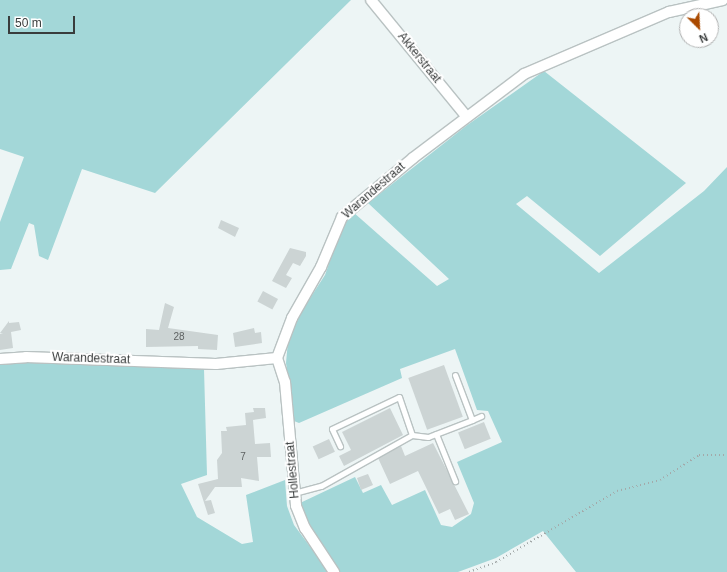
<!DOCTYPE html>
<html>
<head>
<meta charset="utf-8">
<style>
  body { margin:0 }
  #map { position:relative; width:727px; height:572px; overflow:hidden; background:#edf5f5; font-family:Arial,sans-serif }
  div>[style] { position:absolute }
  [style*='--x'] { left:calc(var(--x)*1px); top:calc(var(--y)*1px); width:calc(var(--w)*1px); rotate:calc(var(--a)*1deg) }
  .green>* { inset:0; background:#a3d7d8 }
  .building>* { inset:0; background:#ccd4d4; transform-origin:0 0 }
  .path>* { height:1.5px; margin-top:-0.75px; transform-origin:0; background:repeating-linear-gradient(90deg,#a3a9a9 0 1px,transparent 0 4px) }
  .roads { filter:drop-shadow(1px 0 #b9c2c2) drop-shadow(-1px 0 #b9c2c2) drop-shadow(0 1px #b9c2c2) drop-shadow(0 -1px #b9c2c2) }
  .lane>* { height:5px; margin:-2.5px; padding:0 2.5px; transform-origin:2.5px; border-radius:2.5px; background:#fff }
  .street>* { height:10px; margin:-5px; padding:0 5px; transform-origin:5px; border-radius:5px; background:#fff }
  span { translate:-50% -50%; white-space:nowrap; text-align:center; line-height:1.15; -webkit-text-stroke:4px #fff; paint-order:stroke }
  .number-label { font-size:10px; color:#5e6262 }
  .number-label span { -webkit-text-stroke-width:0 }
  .street-label { font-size:12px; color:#393c3c }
  .north { position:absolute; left:679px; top:8px; width:40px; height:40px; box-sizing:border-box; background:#fff; border:1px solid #b0b1b1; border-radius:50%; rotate:156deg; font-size:11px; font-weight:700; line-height:16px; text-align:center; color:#393c3c }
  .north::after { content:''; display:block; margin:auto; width:14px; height:18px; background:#aa4a00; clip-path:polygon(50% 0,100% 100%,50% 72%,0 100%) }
  .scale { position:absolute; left:8px; top:16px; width:67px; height:18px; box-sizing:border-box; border:2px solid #393c3c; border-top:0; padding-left:5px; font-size:12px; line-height:14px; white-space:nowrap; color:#393c3c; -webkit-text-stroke:3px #fff; paint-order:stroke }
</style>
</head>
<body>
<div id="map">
  <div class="green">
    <i style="clip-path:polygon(0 0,351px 0,155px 193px,82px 169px,48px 260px,39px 256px,34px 225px,29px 223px,11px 269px,0 270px,0 222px,24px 157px,0 149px)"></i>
    <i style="clip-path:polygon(544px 71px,686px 183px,600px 256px,527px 196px,516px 204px,599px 273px,704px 191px,727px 167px,727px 572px,576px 572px,543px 531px,496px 558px,458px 572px,340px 572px,305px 520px,300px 503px,355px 477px,363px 493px,381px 485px,392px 505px,425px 490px,441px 525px,452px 527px,471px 514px,474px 503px,457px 462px,502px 442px,488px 411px,477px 410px,455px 349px,400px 369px,402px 378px,299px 423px,294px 421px,286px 363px,288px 341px,296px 320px,325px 275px,343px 223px,353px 212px,437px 286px,449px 279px,368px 203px,466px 126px)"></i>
    <i style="clip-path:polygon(13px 362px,204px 369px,207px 475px,181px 484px,197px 517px,242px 544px,253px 542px,246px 495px,285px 480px,287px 506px,294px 525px,329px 572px,0 572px,0 363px)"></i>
  </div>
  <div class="building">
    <i style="clip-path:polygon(221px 220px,239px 228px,235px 237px,218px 228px)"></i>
    <i style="clip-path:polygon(290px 248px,306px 252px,306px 256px,300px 266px,293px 263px,286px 275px,292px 278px,286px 288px,272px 281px)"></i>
    <i style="left:263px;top:291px;width:17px;height:12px;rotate:28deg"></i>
    <i style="clip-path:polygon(165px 303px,174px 307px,168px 328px,218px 335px,217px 350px,198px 349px,198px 346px,146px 347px,146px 329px,159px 330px)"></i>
    <i style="clip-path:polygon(9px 321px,9px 323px,19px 322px,21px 330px,11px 332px,13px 348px,0 350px,0 334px,3px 334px,0 333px)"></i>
    <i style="clip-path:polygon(254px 328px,255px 333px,261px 332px,262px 343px,235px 347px,233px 333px)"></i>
    <i style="left:444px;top:365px;width:55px;height:38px;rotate:70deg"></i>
    <i style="clip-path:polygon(253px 408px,265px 408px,266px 418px,253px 420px,255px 444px,270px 443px,271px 457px,257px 457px,259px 481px,241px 478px,242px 487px,215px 487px,205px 501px,211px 500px,215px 513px,208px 515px,198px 484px,218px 479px,217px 460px,222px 453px,221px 431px,227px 431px,226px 427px,246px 425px,245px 413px,254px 412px)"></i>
    <i style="clip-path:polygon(390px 408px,403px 435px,344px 466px,339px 456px,351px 450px,342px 432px)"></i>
    <i style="left:484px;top:422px;width:18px;height:28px;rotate:68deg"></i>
    <i style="left:329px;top:439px;width:14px;height:18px;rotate:65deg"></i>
    <i style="clip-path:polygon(433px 443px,469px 514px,455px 520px,450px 509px,439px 514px,418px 471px,390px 484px,378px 458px,401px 446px,405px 456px)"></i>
    <i style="clip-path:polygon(368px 474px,373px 485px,361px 490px,357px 478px)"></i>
  </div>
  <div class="path">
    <i style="--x:469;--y:572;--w:29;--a:-20"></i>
    <i style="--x:496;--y:562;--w:140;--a:-30.4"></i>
    <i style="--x:617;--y:491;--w:44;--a:-14.3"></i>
    <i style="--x:660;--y:480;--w:46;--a:-32.7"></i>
    <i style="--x:699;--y:455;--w:28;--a:0"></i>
  </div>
  <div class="roads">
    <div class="lane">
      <i style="--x:472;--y:420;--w:10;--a:-24"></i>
      <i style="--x:436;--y:434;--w:51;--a:68"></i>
      <i style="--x:412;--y:435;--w:16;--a:7"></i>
      <i style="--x:428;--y:437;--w:47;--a:-21.1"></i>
      <i style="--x:472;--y:420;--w:48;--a:-110.7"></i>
      <i style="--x:294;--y:493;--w:28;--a:-15"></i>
      <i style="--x:321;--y:486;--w:104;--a:-29.3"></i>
      <i style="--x:412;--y:435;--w:40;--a:-108.9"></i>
      <i style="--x:399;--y:397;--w:74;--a:154.5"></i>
      <i style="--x:332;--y:429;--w:19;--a:65"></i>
    </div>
    <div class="street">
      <i style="--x:371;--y:0;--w:150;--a:50.7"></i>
      <i style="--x:277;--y:358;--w:43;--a:-69.4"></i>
      <i style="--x:292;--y:318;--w:59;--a:-60.4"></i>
      <i style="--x:321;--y:267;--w:54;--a:-67.2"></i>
      <i style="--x:342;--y:217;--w:92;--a:-39.7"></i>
      <i style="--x:413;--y:158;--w:139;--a:-37.1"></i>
      <i style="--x:524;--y:74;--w:158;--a:-23.2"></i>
      <i style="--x:669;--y:12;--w:55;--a:-12.5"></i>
      <i style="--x:277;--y:358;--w:25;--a:72"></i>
      <i style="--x:285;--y:382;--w:124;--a:84.9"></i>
      <i style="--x:296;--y:506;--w:24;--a:68"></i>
      <i style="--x:305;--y:528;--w:53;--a:56.6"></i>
      <i style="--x:0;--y:359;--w:26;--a:-4"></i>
      <i style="--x:26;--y:357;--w:190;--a:2.1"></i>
      <i style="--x:216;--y:364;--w:61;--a:-5.6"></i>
    </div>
  </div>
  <div class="number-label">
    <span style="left:179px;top:337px">28</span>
    <span style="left:243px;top:457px">7</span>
  </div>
  <div class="street-label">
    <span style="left:419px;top:58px;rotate:51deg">Akkerstraat</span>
    <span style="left:374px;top:191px;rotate:-41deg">Warandestraat</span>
    <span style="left:91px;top:359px;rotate:2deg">Warandestraat</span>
    <span style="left:293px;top:470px;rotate:-95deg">Hollestraat</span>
  </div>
  <div class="north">N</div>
  <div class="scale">50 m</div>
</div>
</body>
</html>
